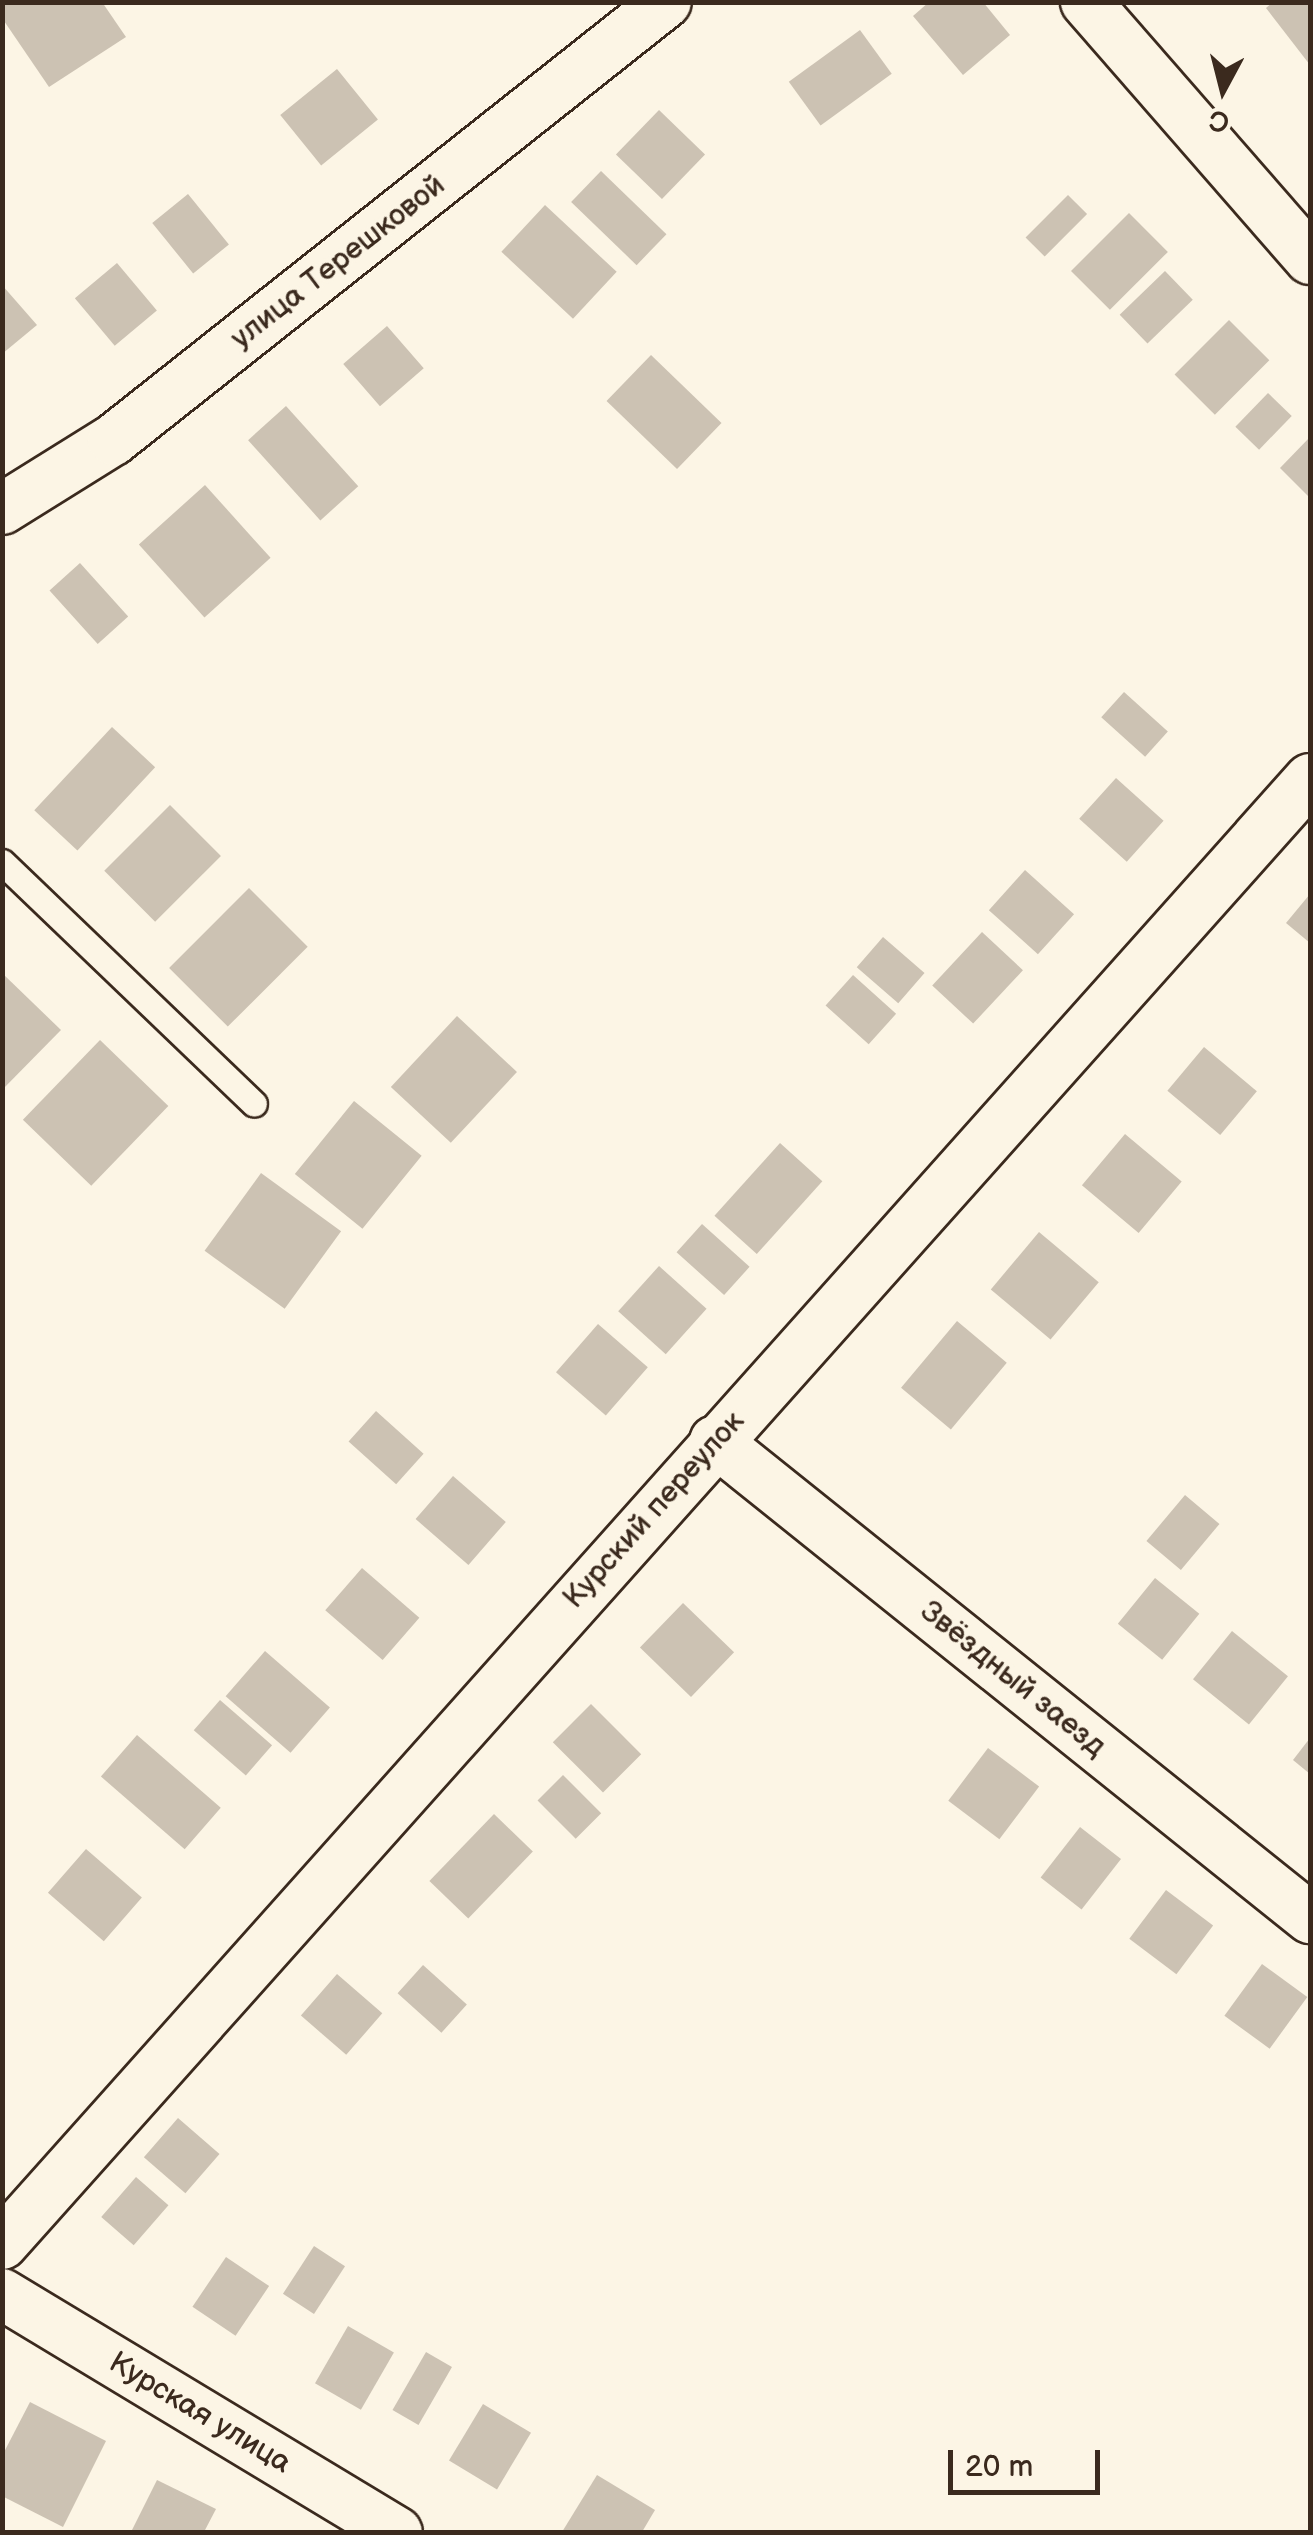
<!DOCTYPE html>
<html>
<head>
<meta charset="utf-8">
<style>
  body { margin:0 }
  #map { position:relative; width:1313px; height:2535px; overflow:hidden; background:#fcf5e5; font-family:"Balsamiq Sans",sans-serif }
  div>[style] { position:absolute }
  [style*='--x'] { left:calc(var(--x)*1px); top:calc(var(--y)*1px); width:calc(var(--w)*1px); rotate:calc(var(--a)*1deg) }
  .building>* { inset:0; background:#ccc2b3; transform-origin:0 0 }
  .roads { filter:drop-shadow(2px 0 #3b2a1e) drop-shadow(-2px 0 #3b2a1e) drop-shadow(0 2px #3b2a1e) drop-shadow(0 -2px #3b2a1e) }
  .service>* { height:25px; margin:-12.5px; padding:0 12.5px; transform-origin:12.5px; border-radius:12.5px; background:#fcf5e5 }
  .minor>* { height:50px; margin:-25px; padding:0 25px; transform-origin:25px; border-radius:25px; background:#fcf5e5 }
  span { translate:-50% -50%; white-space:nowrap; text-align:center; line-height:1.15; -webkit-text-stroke:8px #fcf5e5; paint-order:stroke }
  .street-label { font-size:30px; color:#3b2a1e }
  .frame { position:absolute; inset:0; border:5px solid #3b2a1e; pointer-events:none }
  .north { position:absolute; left:1173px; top:40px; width:100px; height:100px; -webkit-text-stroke:8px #fcf5e5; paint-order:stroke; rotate:187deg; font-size:28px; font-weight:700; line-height:40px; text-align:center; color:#3b2a1e }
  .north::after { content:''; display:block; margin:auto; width:35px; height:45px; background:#3b2a1e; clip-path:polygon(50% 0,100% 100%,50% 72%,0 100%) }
  .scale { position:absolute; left:948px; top:2450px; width:152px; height:45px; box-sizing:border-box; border:5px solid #3b2a1e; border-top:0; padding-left:12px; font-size:30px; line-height:35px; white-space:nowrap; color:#3b2a1e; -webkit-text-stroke:8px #fcf5e5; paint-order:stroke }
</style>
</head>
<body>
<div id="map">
  <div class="building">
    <i style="clip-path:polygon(2px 2px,102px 2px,126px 37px,49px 87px,2px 18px)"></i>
    <i style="clip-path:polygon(929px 2px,983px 2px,1010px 35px,963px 75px,913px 16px)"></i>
    <i style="clip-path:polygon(1273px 2px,1310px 2px,1310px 65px,1266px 8px)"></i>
    <i style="left:860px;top:30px;width:54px;height:88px;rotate:54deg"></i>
    <i style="left:337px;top:69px;width:65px;height:73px;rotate:51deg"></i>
    <i style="left:659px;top:110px;width:64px;height:62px;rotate:44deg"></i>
    <i style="left:601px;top:171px;width:91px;height:43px;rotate:44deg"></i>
    <i style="left:188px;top:194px;width:65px;height:46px;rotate:51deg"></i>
    <i style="left:1068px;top:195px;width:27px;height:60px;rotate:45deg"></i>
    <i style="left:545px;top:205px;width:98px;height:64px;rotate:43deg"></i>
    <i style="left:1129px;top:213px;width:55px;height:82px;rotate:45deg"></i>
    <i style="left:117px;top:263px;width:62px;height:55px;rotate:50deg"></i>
    <i style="left:1165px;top:271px;width:40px;height:63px;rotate:46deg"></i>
    <i style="clip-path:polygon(2px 285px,37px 325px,2px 354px)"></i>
    <i style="left:1229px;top:320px;width:57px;height:77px;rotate:45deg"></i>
    <i style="left:387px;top:326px;width:56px;height:58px;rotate:49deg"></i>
    <i style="left:651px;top:355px;width:98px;height:64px;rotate:44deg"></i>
    <i style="left:1268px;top:393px;width:33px;height:47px;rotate:44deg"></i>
    <i style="left:286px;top:406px;width:108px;height:51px;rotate:48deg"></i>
    <i style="clip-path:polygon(1310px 437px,1310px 498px,1280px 468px)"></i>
    <i style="left:205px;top:485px;width:98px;height:89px;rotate:48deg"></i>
    <i style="left:80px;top:563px;width:72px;height:41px;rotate:48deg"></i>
    <i style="left:1124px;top:692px;width:59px;height:34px;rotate:42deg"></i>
    <i style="left:112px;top:727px;width:59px;height:114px;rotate:43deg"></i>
    <i style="left:1116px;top:778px;width:64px;height:55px;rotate:42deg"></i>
    <i style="left:170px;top:805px;width:72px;height:93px;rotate:45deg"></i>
    <i style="left:1025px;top:870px;width:66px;height:54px;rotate:42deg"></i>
    <i style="left:249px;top:888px;width:83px;height:113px;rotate:45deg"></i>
    <i style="clip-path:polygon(1310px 894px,1310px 943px,1286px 923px)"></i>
    <i style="left:982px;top:932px;width:56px;height:73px;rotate:43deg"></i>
    <i style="left:883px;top:937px;width:55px;height:40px;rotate:41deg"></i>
    <i style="clip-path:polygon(2px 973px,61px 1030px,2px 1090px)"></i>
    <i style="left:853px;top:975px;width:58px;height:41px;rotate:42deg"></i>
    <i style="left:457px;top:1016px;width:82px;height:97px;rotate:43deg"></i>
    <i style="left:100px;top:1040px;width:95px;height:111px;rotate:44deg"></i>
    <i style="left:1204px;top:1047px;width:69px;height:57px;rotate:40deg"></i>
    <i style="left:354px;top:1101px;width:87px;height:94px;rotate:39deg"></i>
    <i style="left:1125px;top:1134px;width:74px;height:67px;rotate:40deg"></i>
    <i style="left:780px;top:1143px;width:57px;height:98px;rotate:42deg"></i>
    <i style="left:261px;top:1173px;width:99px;height:96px;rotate:36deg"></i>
    <i style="left:702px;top:1224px;width:64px;height:38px;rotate:42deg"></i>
    <i style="left:1039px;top:1232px;width:78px;height:75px;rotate:40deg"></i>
    <i style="left:659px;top:1266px;width:64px;height:61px;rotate:42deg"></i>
    <i style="left:957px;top:1321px;width:65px;height:87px;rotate:40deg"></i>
    <i style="left:598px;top:1324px;width:66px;height:64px;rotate:41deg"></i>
    <i style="left:376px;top:1411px;width:64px;height:41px;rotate:42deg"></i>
    <i style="left:453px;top:1476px;width:70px;height:57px;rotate:41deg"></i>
    <i style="left:1185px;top:1495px;width:45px;height:60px;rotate:40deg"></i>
    <i style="left:362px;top:1568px;width:76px;height:56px;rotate:41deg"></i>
    <i style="left:1155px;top:1578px;width:57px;height:59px;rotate:39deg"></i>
    <i style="left:683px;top:1603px;width:71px;height:62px;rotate:44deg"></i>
    <i style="left:1232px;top:1631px;width:72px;height:62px;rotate:39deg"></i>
    <i style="left:265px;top:1651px;width:86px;height:60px;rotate:41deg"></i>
    <i style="left:220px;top:1700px;width:69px;height:40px;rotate:41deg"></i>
    <i style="left:591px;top:1704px;width:71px;height:54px;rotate:45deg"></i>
    <i style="left:137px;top:1735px;width:111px;height:55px;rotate:41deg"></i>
    <i style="clip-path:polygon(1310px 1738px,1310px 1774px,1293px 1760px)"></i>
    <i style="left:988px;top:1748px;width:64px;height:66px;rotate:37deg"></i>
    <i style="left:563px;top:1775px;width:54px;height:36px;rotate:45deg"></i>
    <i style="left:494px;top:1814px;width:54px;height:93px;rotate:44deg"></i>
    <i style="left:1080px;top:1827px;width:52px;height:64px;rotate:38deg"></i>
    <i style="left:86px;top:1849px;width:74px;height:58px;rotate:41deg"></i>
    <i style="left:1166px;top:1890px;width:59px;height:61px;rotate:37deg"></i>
    <i style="left:1262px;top:1964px;width:56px;height:64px;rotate:36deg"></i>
    <i style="left:423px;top:1965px;width:59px;height:38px;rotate:42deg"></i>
    <i style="left:337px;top:1974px;width:60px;height:55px;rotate:41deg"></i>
    <i style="left:178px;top:2118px;width:55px;height:52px;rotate:41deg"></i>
    <i style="left:136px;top:2177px;width:43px;height:53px;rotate:41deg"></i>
    <i style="left:314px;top:2246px;width:37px;height:57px;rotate:33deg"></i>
    <i style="left:226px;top:2257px;width:52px;height:60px;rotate:34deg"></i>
    <i style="left:348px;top:2326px;width:53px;height:66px;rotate:30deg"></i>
    <i style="left:426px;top:2352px;width:30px;height:67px;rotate:30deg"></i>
    <i style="clip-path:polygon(30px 2402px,106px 2441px,63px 2527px,2px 2496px,2px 2456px)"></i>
    <i style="left:483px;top:2404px;width:56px;height:66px;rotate:31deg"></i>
    <i style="clip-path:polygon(597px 2475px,655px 2510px,642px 2532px,562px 2532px)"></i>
    <i style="clip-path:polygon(157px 2480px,216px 2509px,204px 2532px,131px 2532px)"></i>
  </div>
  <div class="roads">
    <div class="service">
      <i style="--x:2;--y:862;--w:349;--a:43.8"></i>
    </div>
    <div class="minor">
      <i style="--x:1086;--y:2;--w:341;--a:48.9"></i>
      <i style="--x:2;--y:509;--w:131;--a:-31.9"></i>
      <i style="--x:113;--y:440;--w:705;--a:-38.38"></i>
      <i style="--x:715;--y:1441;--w:763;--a:38.72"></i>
      <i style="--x:2;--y:2244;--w:1964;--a:-48.24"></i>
      <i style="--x:2;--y:2294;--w:461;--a:31.1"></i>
    </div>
  </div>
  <div class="street-label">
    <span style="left:338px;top:262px;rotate:-38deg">улица Терешковой</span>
    <span style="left:654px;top:1510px;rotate:-48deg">Курский переулок</span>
    <span style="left:1013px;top:1679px;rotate:39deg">Звёздный заезд</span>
    <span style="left:200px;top:2413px;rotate:31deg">Курская улица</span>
  </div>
  <div class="frame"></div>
  <div class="north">С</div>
  <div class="scale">20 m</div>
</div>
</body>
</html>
